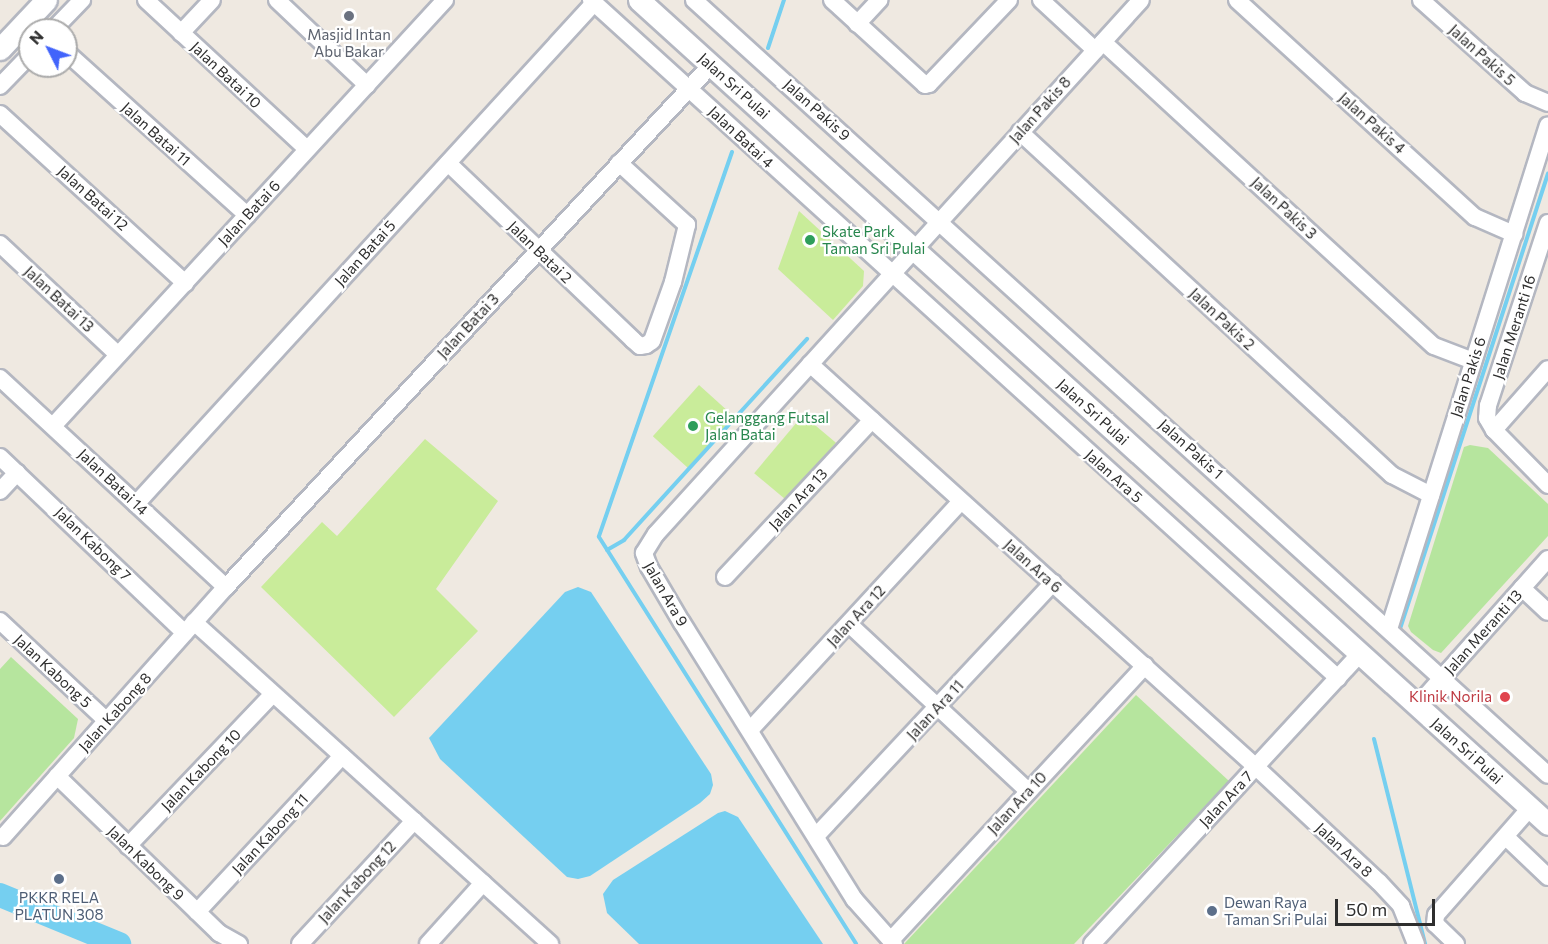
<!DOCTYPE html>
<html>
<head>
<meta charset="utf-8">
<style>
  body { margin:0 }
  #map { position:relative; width:1548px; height:944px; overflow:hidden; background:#efe9e1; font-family:Commissioner,sans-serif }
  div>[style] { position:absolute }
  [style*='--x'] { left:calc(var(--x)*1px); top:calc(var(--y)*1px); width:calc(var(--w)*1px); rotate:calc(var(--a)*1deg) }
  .green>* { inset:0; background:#b6e59e }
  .pitch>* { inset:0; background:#c9ec9a; transform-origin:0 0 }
  .water>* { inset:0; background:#75cff0 }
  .stream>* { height:4px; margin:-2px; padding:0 2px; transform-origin:2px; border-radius:2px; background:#75cff0 }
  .river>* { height:24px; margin:-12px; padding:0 12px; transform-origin:12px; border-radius:12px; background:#75cff0 }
  .roads { filter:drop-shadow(2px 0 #b4b7c1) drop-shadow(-2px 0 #b4b7c1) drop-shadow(0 2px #b4b7c1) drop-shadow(0 -2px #b4b7c1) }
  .minor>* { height:16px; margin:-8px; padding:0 8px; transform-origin:8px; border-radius:8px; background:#fff }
  .tertiary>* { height:21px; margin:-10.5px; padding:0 10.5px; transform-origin:10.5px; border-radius:10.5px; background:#fff }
  .dots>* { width:16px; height:16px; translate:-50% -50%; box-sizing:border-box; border:3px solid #fff; border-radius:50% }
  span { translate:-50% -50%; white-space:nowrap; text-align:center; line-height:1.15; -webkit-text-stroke:4.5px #fff; paint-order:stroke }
  .worship-label { font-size:15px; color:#5b616d }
  .street-label { font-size:15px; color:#2e2e2e }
  .leisure-label { font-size:15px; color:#27864d }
  .left { translate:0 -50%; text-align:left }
  .health-label { font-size:15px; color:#be3a42 }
  .right { translate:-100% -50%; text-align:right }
  .service-label { font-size:15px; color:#4e5e75 }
  .north { position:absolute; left:18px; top:18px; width:60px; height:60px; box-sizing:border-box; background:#fff; border:2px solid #ababab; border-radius:50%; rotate:312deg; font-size:16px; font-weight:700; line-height:24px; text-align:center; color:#2e2e2e }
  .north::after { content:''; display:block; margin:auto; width:21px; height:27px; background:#4264fb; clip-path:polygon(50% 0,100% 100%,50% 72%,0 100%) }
  .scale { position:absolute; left:1335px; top:899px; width:100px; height:27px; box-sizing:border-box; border:3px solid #2e2e2e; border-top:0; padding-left:8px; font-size:18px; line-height:21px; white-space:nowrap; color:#2e2e2e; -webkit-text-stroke:4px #fff; paint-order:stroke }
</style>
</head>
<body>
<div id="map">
  <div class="green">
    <i style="clip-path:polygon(1470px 445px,1488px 448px,1548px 504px,1548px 536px,1441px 653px,1433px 650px,1411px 632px,1408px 626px,1464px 447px)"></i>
    <i style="clip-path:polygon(11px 657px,78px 719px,74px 738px,0 821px,0 669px)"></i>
    <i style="clip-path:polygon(1136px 695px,1229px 781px,1074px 944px,904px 944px)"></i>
  </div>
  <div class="pitch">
    <i style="clip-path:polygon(799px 211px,864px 271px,863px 286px,833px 320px,778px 269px)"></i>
    <i style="left:699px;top:385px;width:47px;height:69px;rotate:42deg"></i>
    <i style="left:803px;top:415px;width:43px;height:76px;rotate:40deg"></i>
    <i style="clip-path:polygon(425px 439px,498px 501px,436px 589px,478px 631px,394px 717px,261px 587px,322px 522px,337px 536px)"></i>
  </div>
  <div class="water">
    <i style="clip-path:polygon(578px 587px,591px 592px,711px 774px,713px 785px,710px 794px,700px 803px,590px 876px,578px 879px,567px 877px,440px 759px,429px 738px,565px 592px)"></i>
    <i style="clip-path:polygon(725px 811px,738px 817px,823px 944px,639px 944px,607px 913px,603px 894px,613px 880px,718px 813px)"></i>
  </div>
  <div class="stream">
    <i style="--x:768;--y:48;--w:51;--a:-71.6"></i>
    <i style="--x:732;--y:152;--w:407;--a:109.1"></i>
    <i style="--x:599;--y:537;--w:481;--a:57.7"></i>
    <i style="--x:607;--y:550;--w:20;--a:-30"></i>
    <i style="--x:624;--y:540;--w:272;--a:-47.7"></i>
    <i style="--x:1400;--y:629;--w:479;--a:-72"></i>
    <i style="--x:1374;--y:739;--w:211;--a:76"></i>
  </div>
  <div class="river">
    <i style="--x:0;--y:895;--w:129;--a:22.4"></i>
  </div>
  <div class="roads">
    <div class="minor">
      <i style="--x:146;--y:0;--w:219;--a:42.8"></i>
      <i style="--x:277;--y:0;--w:124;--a:43.4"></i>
      <i style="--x:591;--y:0;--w:1009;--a:42.23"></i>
      <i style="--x:694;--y:0;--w:1153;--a:42.22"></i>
      <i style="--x:832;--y:0;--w:126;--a:42.4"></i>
      <i style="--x:925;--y:85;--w:4;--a:-14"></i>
      <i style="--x:929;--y:84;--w:116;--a:-46.4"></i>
      <i style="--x:1041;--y:0;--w:74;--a:42.8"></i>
      <i style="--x:1237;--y:0;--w:322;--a:42.4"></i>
      <i style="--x:1475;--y:217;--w:43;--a:23.6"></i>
      <i style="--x:1421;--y:0;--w:140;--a:41.8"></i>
      <i style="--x:1525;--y:93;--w:25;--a:23"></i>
      <i style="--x:857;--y:24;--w:33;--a:-47"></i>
      <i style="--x:53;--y:30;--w:42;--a:-46"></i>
      <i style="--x:181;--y:33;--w:45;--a:-46.8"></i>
      <i style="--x:1103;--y:42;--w:449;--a:42.6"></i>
      <i style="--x:1434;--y:346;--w:42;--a:21"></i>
      <i style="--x:66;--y:52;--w:244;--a:42"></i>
      <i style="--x:0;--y:86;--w:43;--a:-45.9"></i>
      <i style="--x:0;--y:114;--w:251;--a:42.4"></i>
      <i style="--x:1020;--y:132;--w:506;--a:42.68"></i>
      <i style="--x:1392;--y:475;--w:44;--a:27.1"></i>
      <i style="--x:448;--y:163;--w:256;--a:43.7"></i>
      <i style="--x:633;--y:340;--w:9;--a:41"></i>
      <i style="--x:640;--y:346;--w:6;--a:-9"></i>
      <i style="--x:646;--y:345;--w:7;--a:-34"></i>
      <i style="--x:652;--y:341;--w:63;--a:-70.4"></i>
      <i style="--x:673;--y:282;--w:59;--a:-76.2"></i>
      <i style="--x:687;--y:225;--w:92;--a:-137.6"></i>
      <i style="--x:1548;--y:223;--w:192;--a:108.2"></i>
      <i style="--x:1488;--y:405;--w:13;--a:94"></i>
      <i style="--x:1487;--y:418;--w:14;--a:60"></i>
      <i style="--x:1494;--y:430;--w:77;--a:45.5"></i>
      <i style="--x:0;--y:244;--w:162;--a:43.2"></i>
      <i style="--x:810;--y:364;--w:601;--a:42.1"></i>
      <i style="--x:1256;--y:767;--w:168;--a:43.1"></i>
      <i style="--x:1379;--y:882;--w:33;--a:47"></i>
      <i style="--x:1401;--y:906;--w:41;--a:68.5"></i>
      <i style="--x:0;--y:378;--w:308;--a:42.8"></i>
      <i style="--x:53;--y:426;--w:579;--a:-47.38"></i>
      <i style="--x:1494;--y:430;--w:81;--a:-48.5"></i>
      <i style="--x:0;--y:457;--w:255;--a:43.6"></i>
      <i style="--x:0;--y:491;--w:25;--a:-47"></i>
      <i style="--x:136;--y:504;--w:679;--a:-47.57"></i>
      <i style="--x:725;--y:577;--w:215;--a:-46.9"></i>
      <i style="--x:1522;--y:588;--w:35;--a:43"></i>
      <i style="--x:0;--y:621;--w:146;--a:43.1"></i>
      <i style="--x:194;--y:622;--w:480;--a:42.1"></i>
      <i style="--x:849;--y:624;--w:245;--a:43"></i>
      <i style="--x:1389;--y:629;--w:528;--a:-72.49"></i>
      <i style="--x:1417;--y:706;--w:197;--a:-48.3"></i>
      <i style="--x:750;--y:730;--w:311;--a:-47.3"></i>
      <i style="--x:57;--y:776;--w:226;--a:44.1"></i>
      <i style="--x:219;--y:933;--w:23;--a:29"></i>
      <i style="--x:816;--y:836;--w:347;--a:-46.9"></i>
      <i style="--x:3;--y:837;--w:335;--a:-48.3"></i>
      <i style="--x:226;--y:587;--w:713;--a:-47.1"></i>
      <i style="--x:1506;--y:837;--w:58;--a:43.6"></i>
      <i style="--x:128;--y:846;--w:210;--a:-46.4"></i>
      <i style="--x:197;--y:912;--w:213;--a:-47.1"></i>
      <i style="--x:891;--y:940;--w:374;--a:-47.2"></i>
      <i style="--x:300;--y:944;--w:168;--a:-47.2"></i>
      <i style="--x:428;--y:944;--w:82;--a:-48"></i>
      <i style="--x:894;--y:944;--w:60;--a:-131.6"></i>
      <i style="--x:854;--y:899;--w:325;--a:-121.9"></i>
      <i style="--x:682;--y:623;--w:65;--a:-120.5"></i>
      <i style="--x:649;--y:567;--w:15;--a:-110"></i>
      <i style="--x:644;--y:553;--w:22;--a:-58"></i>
      <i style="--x:656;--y:534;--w:721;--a:-47.75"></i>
      <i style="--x:1092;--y:944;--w:395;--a:-47.3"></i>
      <i style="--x:1456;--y:944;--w:29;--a:-136"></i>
      <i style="--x:1435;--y:924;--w:9;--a:-84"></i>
      <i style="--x:1436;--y:915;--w:142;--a:-48.7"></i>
    </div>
    <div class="tertiary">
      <i style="--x:639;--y:0;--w:1227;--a:42.19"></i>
      <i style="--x:0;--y:49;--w:67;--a:-46.8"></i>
    </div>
  </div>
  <div class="dots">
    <i style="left:349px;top:16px;background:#6b7280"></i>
    <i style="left:810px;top:240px;background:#2e9e5b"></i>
    <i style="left:693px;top:426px;background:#2e9e5b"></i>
    <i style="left:1505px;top:697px;background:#e0444e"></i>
    <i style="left:59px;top:879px;background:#5c6f8a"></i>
    <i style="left:1212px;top:911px;background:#5c6f8a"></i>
  </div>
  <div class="worship-label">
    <span style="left:349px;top:43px">Masjid Intan<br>Abu Bakar</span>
  </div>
  <div class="street-label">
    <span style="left:1482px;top:55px;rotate:42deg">Jalan Pakis 5</span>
    <span style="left:226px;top:75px;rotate:43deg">Jalan Batai 10</span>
    <span style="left:734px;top:86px;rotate:42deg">Jalan Sri Pulai</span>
    <span style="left:817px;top:110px;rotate:42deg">Jalan Pakis 9</span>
    <span style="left:1040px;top:110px;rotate:-48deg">Jalan Pakis 8</span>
    <span style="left:1372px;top:123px;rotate:42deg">Jalan Pakis 4</span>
    <span style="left:156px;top:134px;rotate:42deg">Jalan Batai 11</span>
    <span style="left:741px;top:137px;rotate:43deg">Jalan Batai 4</span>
    <span style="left:93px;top:198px;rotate:42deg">Jalan Batai 12</span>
    <span style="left:1284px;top:208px;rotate:43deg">Jalan Pakis 3</span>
    <span style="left:249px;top:213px;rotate:-47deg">Jalan Batai 6</span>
    <span style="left:540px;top:252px;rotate:44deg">Jalan Batai 2</span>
    <span style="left:365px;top:253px;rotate:-48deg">Jalan Batai 5</span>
    <span style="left:59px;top:299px;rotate:43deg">Jalan Batai 13</span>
    <span style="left:1222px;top:319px;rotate:43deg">Jalan Pakis 2</span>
    <span style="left:468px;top:326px;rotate:-47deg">Jalan Batai 3</span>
    <span style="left:1514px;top:327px;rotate:-72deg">Jalan Meranti 16</span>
    <span style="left:1468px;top:377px;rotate:-72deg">Jalan Pakis 6</span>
    <span style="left:1093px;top:412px;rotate:42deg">Jalan Sri Pulai</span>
    <span style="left:1191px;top:449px;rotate:42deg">Jalan Pakis 1</span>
    <span style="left:1114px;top:476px;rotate:42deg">Jalan Ara 5</span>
    <span style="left:113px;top:482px;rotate:43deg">Jalan Batai 14</span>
    <span style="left:798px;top:499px;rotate:-47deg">Jalan Ara 13</span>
    <span style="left:93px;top:544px;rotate:44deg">Jalan Kabong 7</span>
    <span style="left:1033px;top:566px;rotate:42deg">Jalan Ara 6</span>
    <span style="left:666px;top:594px;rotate:60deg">Jalan Ara 9</span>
    <span style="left:856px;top:616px;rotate:-47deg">Jalan Ara 12</span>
    <span style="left:1483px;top:632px;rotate:-48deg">Jalan Meranti 13</span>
    <span style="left:53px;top:671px;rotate:43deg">Jalan Kabong 5</span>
    <span style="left:935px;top:710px;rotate:-47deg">Jalan Ara 11</span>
    <span style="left:115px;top:712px;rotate:-48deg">Jalan Kabong 8</span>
    <span style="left:1467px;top:751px;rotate:42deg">Jalan Sri Pulai</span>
    <span style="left:201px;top:770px;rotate:-46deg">Jalan Kabong 10</span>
    <span style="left:1226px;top:799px;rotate:-47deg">Jalan Ara 7</span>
    <span style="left:1017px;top:803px;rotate:-47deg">Jalan Ara 10</span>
    <span style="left:270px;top:834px;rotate:-47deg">Jalan Kabong 11</span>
    <span style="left:1344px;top:850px;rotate:43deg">Jalan Ara 8</span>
    <span style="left:146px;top:863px;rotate:44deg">Jalan Kabong 9</span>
    <span style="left:357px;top:882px;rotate:-47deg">Jalan Kabong 12</span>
  </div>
  <div class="leisure-label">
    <span class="left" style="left:822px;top:240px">Skate Park<br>Taman Sri Pulai</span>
    <span class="left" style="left:705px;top:426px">Gelanggang Futsal<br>Jalan Batai</span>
  </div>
  <div class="health-label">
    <span class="right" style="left:1492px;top:697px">Klinik Norila</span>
  </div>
  <div class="service-label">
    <span style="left:59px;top:906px">PKKR RELA<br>PLATUN 308</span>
    <span class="left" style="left:1224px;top:911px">Dewan Raya<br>Taman Sri Pulai</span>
  </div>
  <div class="north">N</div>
  <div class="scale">50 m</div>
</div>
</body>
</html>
